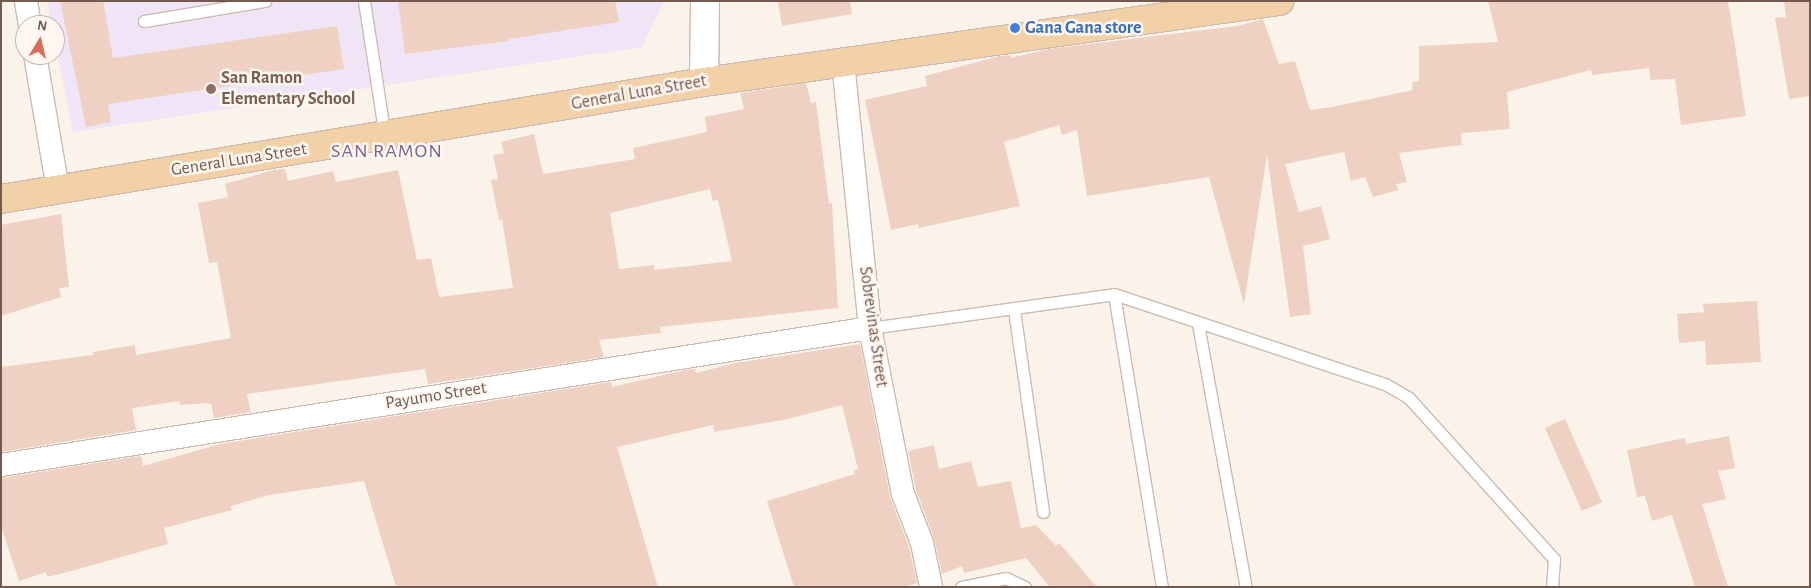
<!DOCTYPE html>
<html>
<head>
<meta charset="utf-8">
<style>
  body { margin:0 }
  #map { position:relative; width:1811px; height:588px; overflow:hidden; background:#fbf3e9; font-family:"Alegreya Sans",sans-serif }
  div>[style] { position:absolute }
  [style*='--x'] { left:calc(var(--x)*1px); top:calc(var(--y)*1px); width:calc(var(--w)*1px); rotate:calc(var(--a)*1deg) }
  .education>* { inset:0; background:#efe5f7 }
  .building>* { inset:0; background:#eed1c3; transform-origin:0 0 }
  .roads { filter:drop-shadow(1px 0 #ccbab0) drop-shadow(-1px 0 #ccbab0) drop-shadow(0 1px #ccbab0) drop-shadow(0 -1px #ccbab0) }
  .lane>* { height:11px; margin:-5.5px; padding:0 5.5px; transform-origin:5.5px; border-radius:5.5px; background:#fff }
  .street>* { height:22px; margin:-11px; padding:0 11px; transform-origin:11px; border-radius:11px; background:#fff }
  .secondary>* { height:28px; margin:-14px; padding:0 14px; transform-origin:14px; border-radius:14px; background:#fff }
  .primary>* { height:28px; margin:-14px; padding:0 14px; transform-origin:14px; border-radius:14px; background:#f3d1a8 }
  .dots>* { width:14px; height:14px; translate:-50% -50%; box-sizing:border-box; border:2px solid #fef7ef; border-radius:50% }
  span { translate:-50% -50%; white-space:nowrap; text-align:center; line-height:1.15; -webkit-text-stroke:5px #fef7ef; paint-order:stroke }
  .shop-label { font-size:18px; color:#366cbe; font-weight:700 }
  .left { translate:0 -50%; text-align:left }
  .education-label { font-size:18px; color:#785e54; font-weight:700 }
  .street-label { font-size:18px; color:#73594f }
  .quarter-label { font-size:20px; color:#7e668e; letter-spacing:1px }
  .frame { position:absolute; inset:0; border:2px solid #73594f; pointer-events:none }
  .north { position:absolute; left:15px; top:15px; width:50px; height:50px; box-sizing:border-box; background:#fef7ef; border:1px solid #c6b8af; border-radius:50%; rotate:9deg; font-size:14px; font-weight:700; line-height:20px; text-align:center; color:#73594f }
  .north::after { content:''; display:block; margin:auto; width:18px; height:22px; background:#d96d5a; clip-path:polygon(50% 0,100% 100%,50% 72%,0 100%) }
</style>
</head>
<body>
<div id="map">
  <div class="education">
    <i style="clip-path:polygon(47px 1px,664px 1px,642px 47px,73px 132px,55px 41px,55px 25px,52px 25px)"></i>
  </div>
  <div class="building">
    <i style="clip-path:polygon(60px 1px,103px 1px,113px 58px,337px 26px,344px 69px,108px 104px,111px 122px,86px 127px)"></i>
    <i style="clip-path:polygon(398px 1px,615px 1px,619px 22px,509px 39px,509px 41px,405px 54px)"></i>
    <i style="clip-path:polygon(778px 1px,850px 1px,852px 14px,782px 26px)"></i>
    <i style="clip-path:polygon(1488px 1px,1728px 1px,1746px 116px,1681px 125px,1675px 79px,1650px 80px,1649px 68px,1592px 75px,1591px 70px,1507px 92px,1510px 129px,1461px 133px,1462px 145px,1399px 153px,1407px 182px,1396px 184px,1398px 190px,1373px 197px,1365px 177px,1351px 181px,1344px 152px,1285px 164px,1299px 212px,1321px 206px,1330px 239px,1303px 246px,1311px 314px,1290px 317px,1267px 155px,1244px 304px,1209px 177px,1087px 196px,1077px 130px,1062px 135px,1059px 125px,1004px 142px,1020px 206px,919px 228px,918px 224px,891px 230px,865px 100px,927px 86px,925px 76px,999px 56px,1011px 55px,1011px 58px,1048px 49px,1237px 26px,1263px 19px,1279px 64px,1295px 61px,1310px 110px,1332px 107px,1413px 90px,1412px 82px,1419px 81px,1419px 46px,1498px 42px)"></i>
    <i style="clip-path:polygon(1784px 1px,1810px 1px,1810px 96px,1789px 99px,1775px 18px,1786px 17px)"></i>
    <i style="clip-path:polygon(evenodd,806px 83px,811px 103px,816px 102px,829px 204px,832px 203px,838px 308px,660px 327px,661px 333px,599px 340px,604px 357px,428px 384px,425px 369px,247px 394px,251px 412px,214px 418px,211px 404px,206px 403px,180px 405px,180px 401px,132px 408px,136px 430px,1px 452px,1px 367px,93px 355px,93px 352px,135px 345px,136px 355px,231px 338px,217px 262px,209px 263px,198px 203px,228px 197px,225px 184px,273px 170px,285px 169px,288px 181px,333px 171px,336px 182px,398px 170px,417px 260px,431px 258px,439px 297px,513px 288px,502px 219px,499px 220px,491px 180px,498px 179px,493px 155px,504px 153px,501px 142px,534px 134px,543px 174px,635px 159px,633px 148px,707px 132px,705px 117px,744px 109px,740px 93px,806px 83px,710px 189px,713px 201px,718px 200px,732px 261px,654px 270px,654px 265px,619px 269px,610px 213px,710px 189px)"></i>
    <i style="clip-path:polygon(61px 214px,69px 287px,59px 288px,61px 297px,1px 316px,1px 225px)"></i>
    <i style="clip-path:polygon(1757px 301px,1761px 362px,1706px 365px,1705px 341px,1679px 343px,1677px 314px,1704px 312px,1703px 304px)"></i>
    <i style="clip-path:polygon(860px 344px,890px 497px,909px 547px,917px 583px,906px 587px,794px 587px,767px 501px,855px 474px,854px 470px,858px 469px,842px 405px,788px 419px,714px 432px,713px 425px,617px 447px,658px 587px,396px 587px,364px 481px,269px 495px,231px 506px,232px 510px,164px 528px,168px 544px,75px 570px,47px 577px,46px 572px,19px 581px,1px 526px,1px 478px,141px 456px,143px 466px,220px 444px,611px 382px,612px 387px,685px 370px,695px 369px,696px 373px,735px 363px)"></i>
    <i style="left:1565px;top:419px;width:91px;height:22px;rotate:66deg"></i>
    <i style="clip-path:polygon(1729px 436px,1735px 468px,1718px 471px,1726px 499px,1702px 504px,1728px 587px,1695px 587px,1672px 515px,1652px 521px,1645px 496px,1637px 497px,1627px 450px,1685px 438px,1686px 444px)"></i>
    <i style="clip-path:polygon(934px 445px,939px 469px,971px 461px,978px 487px,1011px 481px,1021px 528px,1036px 525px,1056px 546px,1059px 543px,1097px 587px,1050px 587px,1026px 558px,964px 573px,962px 566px,942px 574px,934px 538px,916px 490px,908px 451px)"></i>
  </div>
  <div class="roads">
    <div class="lane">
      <i style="--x:364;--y:1;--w:137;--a:81.2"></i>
      <i style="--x:144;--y:21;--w:123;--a:-9.4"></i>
      <i style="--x:1114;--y:294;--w:297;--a:80.7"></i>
      <i style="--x:1014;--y:310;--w:204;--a:81.8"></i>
      <i style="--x:1198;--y:324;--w:267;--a:79.7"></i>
      <i style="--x:870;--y:328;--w:246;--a:-7.9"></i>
      <i style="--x:1114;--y:294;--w:286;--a:18.4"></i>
      <i style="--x:1385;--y:384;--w:28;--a:30"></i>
      <i style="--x:1409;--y:398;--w:217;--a:48"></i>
      <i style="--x:1554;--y:559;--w:28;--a:94"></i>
      <i style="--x:961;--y:587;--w:46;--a:-11.3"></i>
      <i style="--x:1006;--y:578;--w:21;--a:25"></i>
    </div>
    <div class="street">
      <i style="--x:26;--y:1;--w:24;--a:81"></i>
      <i style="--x:35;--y:55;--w:137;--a:80.3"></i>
      <i style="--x:843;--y:62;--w:267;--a:84.2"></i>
      <i style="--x:870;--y:328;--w:169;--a:78.8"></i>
      <i style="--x:903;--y:494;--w:53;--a:68.8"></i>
      <i style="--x:922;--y:543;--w:45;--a:78.4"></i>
      <i style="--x:1;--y:465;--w:880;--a:-8.96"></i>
    </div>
    <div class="secondary">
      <i style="--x:704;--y:82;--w:81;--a:-89.3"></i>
    </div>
    <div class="primary">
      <i style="--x:1;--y:199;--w:713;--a:-9.45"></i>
      <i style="--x:704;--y:82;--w:581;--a:-8.02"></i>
    </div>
  </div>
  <div class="dots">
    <i style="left:1015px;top:28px;background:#3f7fe0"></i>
    <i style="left:211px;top:89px;background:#8d6e63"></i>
  </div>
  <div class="shop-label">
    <span class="left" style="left:1025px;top:28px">Gana Gana store</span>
  </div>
  <div class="education-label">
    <span class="left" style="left:221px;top:89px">San Ramon<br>Elementary School</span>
  </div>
  <div class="street-label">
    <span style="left:639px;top:93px;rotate:-10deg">General Luna Street</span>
    <span style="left:239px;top:160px;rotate:-9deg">General Luna Street</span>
    <span style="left:873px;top:327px;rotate:82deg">Sobrevinas Street</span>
    <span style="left:436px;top:396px;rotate:-9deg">Payumo Street</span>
  </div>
  <div class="quarter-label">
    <span style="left:387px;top:151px">SAN RAMON</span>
  </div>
  <div class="frame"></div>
  <div class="north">N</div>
</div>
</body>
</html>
